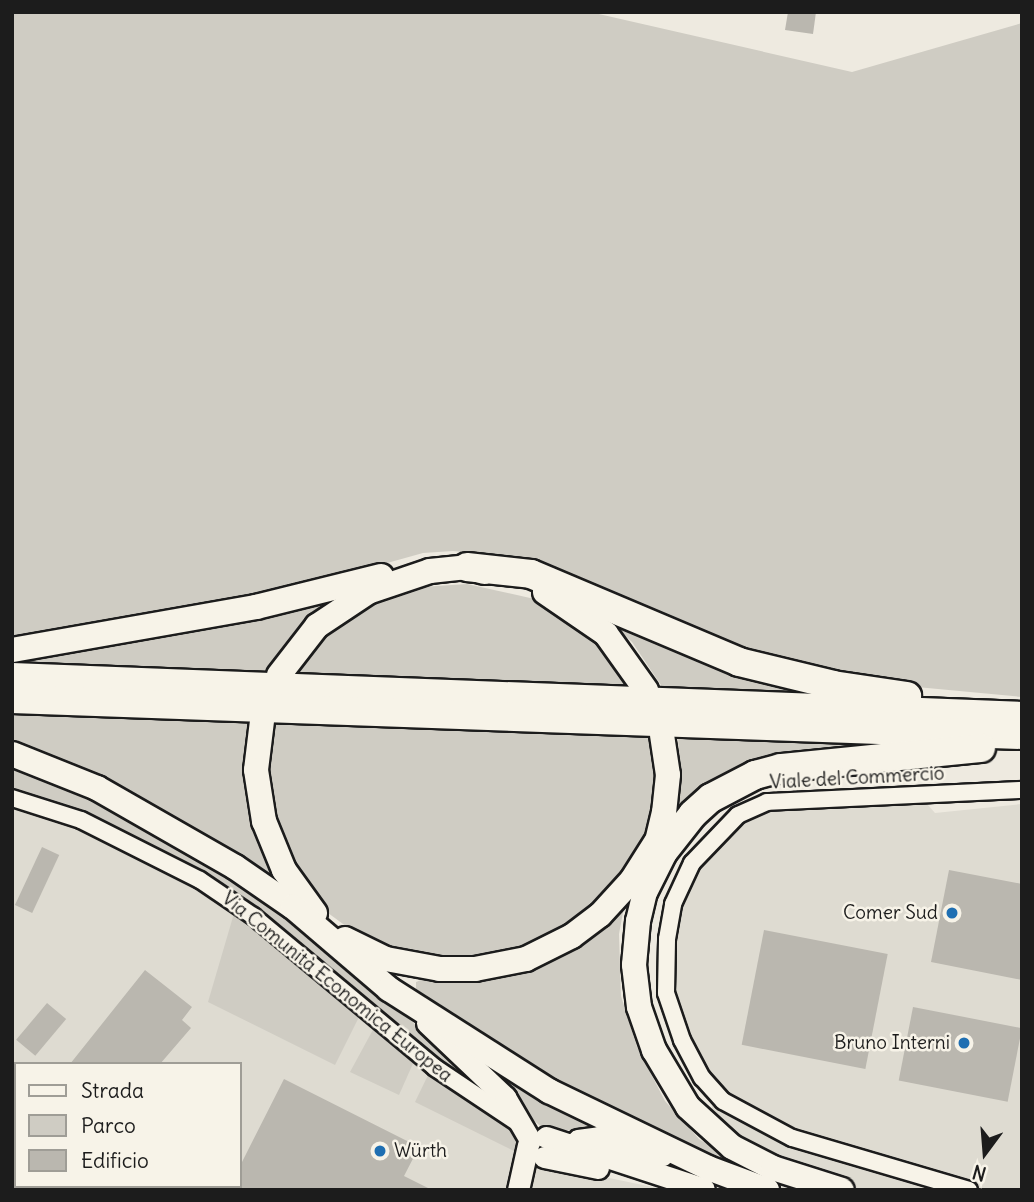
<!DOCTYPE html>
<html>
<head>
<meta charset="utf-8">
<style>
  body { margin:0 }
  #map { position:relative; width:1034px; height:1202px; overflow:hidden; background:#eeeae0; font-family:Delius,sans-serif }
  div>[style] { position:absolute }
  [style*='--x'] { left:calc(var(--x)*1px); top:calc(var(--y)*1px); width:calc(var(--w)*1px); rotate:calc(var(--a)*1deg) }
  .built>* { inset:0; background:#dedbd1 }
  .green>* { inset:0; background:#cfccc3 }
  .building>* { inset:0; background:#bab7af; transform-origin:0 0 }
  .roads { filter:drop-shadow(2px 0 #1c1c1c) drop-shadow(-2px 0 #1c1c1c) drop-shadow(0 2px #1c1c1c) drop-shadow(0 -2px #1c1c1c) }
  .street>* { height:16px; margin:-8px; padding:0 8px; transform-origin:8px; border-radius:8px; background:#f7f3e8 }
  .secondary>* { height:21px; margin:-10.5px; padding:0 10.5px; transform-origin:10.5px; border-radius:10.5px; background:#f7f3e8 }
  .primary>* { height:24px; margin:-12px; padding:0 12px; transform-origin:12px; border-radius:12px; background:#f7f3e8 }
  .highway>* { height:28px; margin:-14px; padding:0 14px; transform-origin:14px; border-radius:14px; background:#f7f3e8 }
  .dots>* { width:19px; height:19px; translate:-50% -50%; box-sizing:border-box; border:4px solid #f7f3e8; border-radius:50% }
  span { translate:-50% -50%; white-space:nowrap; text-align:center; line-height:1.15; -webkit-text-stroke:5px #f7f3e8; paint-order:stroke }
  .street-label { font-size:19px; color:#1c1c1c }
  .poi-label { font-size:19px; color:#1c1c1c }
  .right { translate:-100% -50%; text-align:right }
  .left { translate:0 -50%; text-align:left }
  .frame { position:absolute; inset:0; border:14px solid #1c1c1c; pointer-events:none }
  .legend { position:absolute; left:14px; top:1062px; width:228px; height:126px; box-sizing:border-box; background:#f7f3e8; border:2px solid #9f9d96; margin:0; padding:9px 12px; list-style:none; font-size:21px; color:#1c1c1c }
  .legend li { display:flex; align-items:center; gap:14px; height:35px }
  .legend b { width:35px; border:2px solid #9f9d96 }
  .north { position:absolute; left:950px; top:1118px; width:70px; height:70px; -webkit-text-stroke:5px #f7f3e8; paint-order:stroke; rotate:196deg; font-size:19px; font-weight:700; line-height:28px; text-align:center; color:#1c1c1c }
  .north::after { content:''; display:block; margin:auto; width:24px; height:32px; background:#1c1c1c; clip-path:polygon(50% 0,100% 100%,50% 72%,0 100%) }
</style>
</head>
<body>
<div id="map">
  <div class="built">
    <i style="clip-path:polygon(evenodd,12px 794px,190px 869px,551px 1166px,667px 1190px,12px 1190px,12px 794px,16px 1064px,240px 1064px,240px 1186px,16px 1186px,16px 1064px)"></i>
    <i style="clip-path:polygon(927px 804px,935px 813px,1022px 804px,1022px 1190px,693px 1190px,717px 1085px,695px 1051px,674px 991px,677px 923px,695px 877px,719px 843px,762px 812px)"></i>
  </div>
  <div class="green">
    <i style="clip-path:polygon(12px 12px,590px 12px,852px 72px,1022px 23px,1022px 697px,842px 680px,753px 656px,548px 569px,512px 557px,453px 551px,423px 553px,301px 587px,12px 643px)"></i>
    <i style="clip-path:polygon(467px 584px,539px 600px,589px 632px,634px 691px,292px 679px,319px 643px,366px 607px,422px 587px)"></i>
    <i style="clip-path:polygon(327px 597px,330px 602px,305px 625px,267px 677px,12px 669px,12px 657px,183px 633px)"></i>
    <i style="clip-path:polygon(622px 622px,873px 697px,665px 691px,632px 642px,616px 627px)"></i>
    <i style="clip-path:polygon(12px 707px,251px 717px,254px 827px,279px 878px,269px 882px,12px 748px)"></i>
    <i style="clip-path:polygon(274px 719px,650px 731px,656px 792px,647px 836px,615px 887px,558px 934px,500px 957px,429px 959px,365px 940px,328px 913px,285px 854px,266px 780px)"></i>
    <i style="clip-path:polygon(678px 733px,912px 740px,778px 762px,671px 824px,679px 767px)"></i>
    <i style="clip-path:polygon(12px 761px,202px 853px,353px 967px,473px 1078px,475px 1088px,255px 911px,12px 794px)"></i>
    <i style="clip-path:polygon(624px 907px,619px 934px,621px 996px,637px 1047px,665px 1101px,699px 1139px,722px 1154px,806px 1190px,761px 1179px,563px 1091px,416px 989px,416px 982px,426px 978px,607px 923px)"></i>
    <i style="clip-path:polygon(235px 910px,361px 1013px,335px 1065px,208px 1002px)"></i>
    <i style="clip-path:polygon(375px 1026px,415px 1059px,399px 1095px,350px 1072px)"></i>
    <i style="clip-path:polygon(430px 1071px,517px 1132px,514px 1151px,415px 1102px)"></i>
    <i style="clip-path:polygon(510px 1082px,598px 1128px,597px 1130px,545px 1130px,531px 1118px)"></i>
  </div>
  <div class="building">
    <i style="clip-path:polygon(788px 12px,816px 12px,813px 34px,785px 30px)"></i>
    <i style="left:42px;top:847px;width:19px;height:64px;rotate:25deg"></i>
    <i style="clip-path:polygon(949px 870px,1022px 884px,1022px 980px,931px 962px)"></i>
    <i style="left:764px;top:930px;width:126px;height:117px;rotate:11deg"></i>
    <i style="clip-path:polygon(145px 970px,192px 1007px,182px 1020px,191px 1028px,160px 1064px,70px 1064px)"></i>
    <i style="left:47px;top:1003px;width:25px;height:48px;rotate:40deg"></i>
    <i style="left:913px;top:1007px;width:111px;height:75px;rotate:11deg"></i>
    <i style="clip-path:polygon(284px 1079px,419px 1147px,404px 1176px,432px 1190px,236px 1190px,241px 1164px)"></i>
  </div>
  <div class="roads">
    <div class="street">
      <i style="--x:12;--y:798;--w:72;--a:17.7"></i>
      <i style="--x:81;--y:820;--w:133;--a:26.8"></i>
      <i style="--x:200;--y:880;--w:64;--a:34.2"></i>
      <i style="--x:253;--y:916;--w:236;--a:39.8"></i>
      <i style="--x:434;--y:1067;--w:101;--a:33.7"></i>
      <i style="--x:12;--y:1082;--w:4;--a:27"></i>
      <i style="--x:12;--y:1133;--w:6;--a:-45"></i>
      <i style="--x:182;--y:1186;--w:7;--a:34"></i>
      <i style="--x:969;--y:1190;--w:184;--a:-163.6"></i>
      <i style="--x:792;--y:1138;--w:78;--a:-151.8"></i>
      <i style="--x:723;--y:1101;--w:31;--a:-132"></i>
      <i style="--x:702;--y:1078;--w:43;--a:-117.8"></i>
      <i style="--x:682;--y:1040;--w:50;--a:-108.8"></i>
      <i style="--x:666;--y:993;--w:54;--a:-88.9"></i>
      <i style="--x:667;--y:939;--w:36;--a:-80"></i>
      <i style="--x:673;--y:904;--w:45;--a:-65.1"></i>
      <i style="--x:692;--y:863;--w:66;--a:-46.2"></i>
      <i style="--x:738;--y:815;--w:32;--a:-24"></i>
      <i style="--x:767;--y:802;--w:255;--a:-2.7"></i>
    </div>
    <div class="secondary">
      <i style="--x:427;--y:1023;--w:108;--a:43.5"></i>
      <i style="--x:505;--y:1097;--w:50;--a:59.8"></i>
      <i style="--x:546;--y:1137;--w:166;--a:18.2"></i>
      <i style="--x:576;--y:1148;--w:8;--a:-76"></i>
      <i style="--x:578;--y:1140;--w:21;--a:-8"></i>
      <i style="--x:599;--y:1137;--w:66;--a:15.9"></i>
      <i style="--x:544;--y:1157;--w:55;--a:11.5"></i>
      <i style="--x:518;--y:1190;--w:46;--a:-77.5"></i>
    </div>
    <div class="primary">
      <i style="--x:545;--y:592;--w:74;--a:34.5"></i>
      <i style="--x:606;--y:634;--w:69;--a:54.5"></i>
      <i style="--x:12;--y:650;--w:248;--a:-10"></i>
      <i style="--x:256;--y:607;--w:129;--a:-13.9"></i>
      <i style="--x:279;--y:675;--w:62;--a:-52.2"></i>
      <i style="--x:317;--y:626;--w:61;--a:-33.7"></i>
      <i style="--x:368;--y:592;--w:65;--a:-18.7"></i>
      <i style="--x:430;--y:571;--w:37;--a:-6"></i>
      <i style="--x:467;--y:567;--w:18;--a:16"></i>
      <i style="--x:262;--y:721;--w:49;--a:97"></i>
      <i style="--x:256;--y:770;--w:52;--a:81.1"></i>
      <i style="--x:264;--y:821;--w:53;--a:67.8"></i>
      <i style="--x:284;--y:870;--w:53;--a:54.2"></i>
      <i style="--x:662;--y:735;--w:40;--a:81.5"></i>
      <i style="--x:668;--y:775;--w:37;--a:96"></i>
      <i style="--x:664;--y:812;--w:112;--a:103.4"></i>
      <i style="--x:638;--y:921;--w:44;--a:95.2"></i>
      <i style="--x:634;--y:965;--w:42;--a:83.2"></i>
      <i style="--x:639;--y:1007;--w:46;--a:70.8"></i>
      <i style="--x:654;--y:1050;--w:66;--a:59.2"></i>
      <i style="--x:688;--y:1107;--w:59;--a:42.3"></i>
      <i style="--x:732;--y:1147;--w:46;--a:27.1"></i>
      <i style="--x:773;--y:1168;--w:72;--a:17.7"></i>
      <i style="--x:12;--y:754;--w:92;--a:21.8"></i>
      <i style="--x:97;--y:788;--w:159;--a:29.8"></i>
      <i style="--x:235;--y:867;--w:70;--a:34.6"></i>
      <i style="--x:293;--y:907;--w:126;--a:40.5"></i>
      <i style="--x:389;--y:989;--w:190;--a:32.5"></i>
      <i style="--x:549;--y:1091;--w:177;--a:25.8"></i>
      <i style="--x:708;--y:1168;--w:63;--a:20.4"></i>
      <i style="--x:345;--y:939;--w:46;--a:26"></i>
      <i style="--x:386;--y:959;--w:55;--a:10.5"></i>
      <i style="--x:440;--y:969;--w:35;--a:0"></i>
      <i style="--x:475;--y:969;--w:52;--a:-11.1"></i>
      <i style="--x:526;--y:959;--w:51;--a:-26.6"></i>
      <i style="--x:572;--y:936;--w:35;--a:-37"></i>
      <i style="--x:600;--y:915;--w:47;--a:-47.6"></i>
      <i style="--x:632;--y:880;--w:45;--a:-57.7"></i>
    </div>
    <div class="highway">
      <i style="--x:467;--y:567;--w:64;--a:6.2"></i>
      <i style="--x:531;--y:574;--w:226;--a:22.9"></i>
      <i style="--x:739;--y:662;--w:97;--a:13.7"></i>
      <i style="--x:833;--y:685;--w:75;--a:8.5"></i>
      <i style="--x:12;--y:677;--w:1011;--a:2.21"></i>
      <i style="--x:12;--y:699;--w:1011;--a:2.04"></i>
      <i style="--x:644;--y:890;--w:42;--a:-63.4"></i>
      <i style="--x:663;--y:852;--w:48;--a:-51.7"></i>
      <i style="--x:693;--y:814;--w:24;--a:-42"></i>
      <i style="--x:711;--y:798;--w:50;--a:-27.6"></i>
      <i style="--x:755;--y:775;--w:27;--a:-15"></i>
      <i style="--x:781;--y:768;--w:201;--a:-5.7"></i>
    </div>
  </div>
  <div class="dots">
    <i style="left:952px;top:913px;background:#1f6fb2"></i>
    <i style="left:964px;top:1043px;background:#1f6fb2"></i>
    <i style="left:380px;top:1151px;background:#1f6fb2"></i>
  </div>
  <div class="street-label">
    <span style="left:857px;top:778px;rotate:-3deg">Viale del Commercio</span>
    <span style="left:337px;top:987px;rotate:39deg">Via Comunità Economica Europea</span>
  </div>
  <div class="poi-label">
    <span class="right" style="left:938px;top:913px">Comer Sud</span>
    <span class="right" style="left:950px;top:1043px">Bruno Interni</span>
    <span class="left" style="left:394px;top:1151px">Würth</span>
  </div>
  <div class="frame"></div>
  <ul class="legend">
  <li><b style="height:9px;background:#f7f3e8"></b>Strada</li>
  <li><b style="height:19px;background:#cfccc3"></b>Parco</li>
  <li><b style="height:19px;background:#bab7af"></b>Edificio</li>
  </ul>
  <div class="north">N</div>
</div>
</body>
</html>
